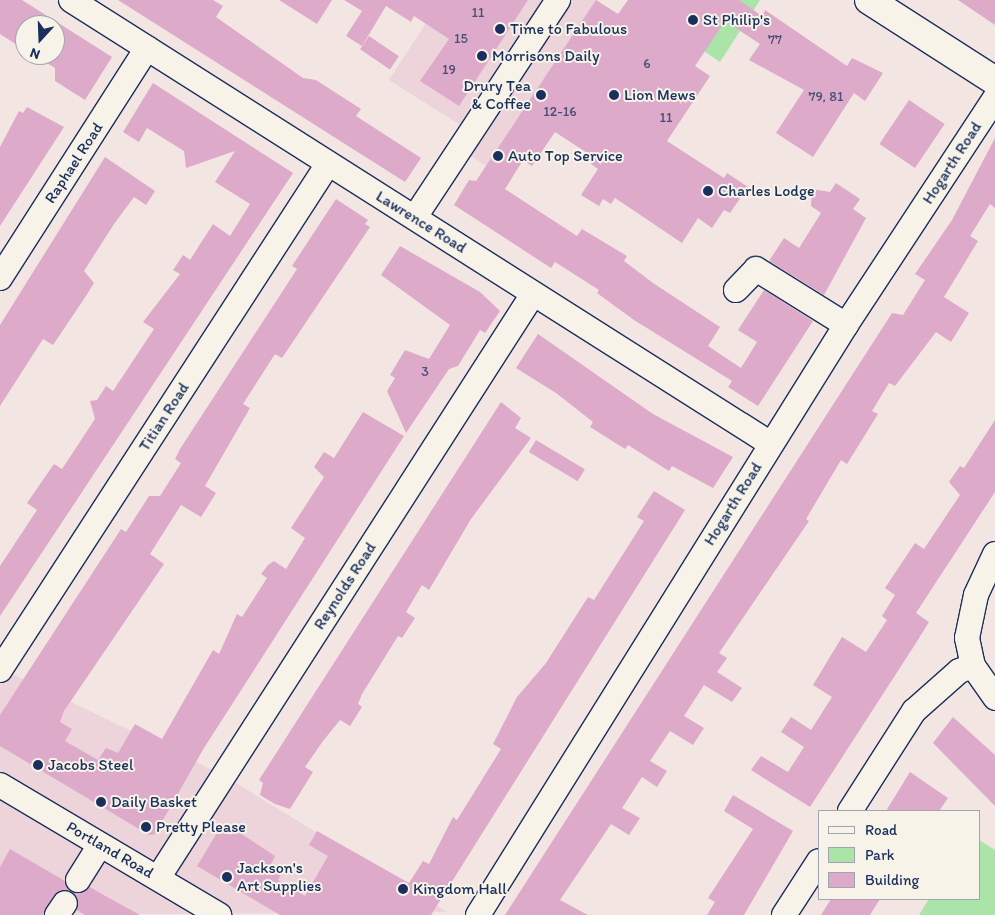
<!DOCTYPE html>
<html>
<head>
<meta charset="utf-8">
<style>
  body { margin:0 }
  #map { position:relative; width:995px; height:915px; overflow:hidden; background:#f2e5e2; font-family:Itim,sans-serif }
  div>[style] { position:absolute }
  [style*='--x'] { left:calc(var(--x)*1px); top:calc(var(--y)*1px); width:calc(var(--w)*1px); rotate:calc(var(--a)*1deg) }
  .built>* { inset:0; background:#ecd4da }
  .green>* { inset:0; background:#aae4a9 }
  .building>* { inset:0; background:#ddabc9; transform-origin:0 0 }
  .roads { filter:drop-shadow(1px 0 #1b2f5e) drop-shadow(-1px 0 #1b2f5e) drop-shadow(0 1px #1b2f5e) drop-shadow(0 -1px #1b2f5e) }
  .minor>* { height:24px; margin:-12px; padding:0 12px; transform-origin:12px; border-radius:12px; background:#f7f3e8 }
  .major>* { height:28px; margin:-14px; padding:0 14px; transform-origin:14px; border-radius:14px; background:#f7f3e8 }
  .dots>* { width:14px; height:14px; translate:-50% -50%; box-sizing:border-box; border:2px solid #f7f3e8; border-radius:50% }
  span { translate:-50% -50%; white-space:nowrap; text-align:center; line-height:1.15; -webkit-text-stroke:4px #f7f3e8; paint-order:stroke }
  .number-label { font-size:14px; color:#4c4e79 }
  .number-label span { -webkit-text-stroke-width:0 }
  .poi-label { font-size:16px; color:#1b2f5e }
  .left { translate:0 -50%; text-align:left }
  .right { translate:-100% -50%; text-align:right }
  .street-label { font-size:16px; color:#1b2f5e }
  .legend { position:absolute; left:818px; top:810px; width:162px; height:90px; box-sizing:border-box; background:#f7f3e8; border:1px solid #9fa5b1; margin:0; padding:6px 9px; list-style:none; font-size:15px; color:#1b2f5e }
  .legend li { display:flex; align-items:center; gap:10px; height:25px }
  .legend b { width:25px; border:1px solid #9fa5b1 }
  .north { position:absolute; left:15px; top:15px; width:50px; height:50px; box-sizing:border-box; background:#f7f3e8; border:1px solid #9fa5b1; border-radius:50%; rotate:200deg; font-size:14px; font-weight:700; line-height:20px; text-align:center; color:#1b2f5e }
  .north::after { content:''; display:block; margin:auto; width:18px; height:22px; background:#1b2f5e; clip-path:polygon(50% 0,100% 100%,50% 72%,0 100%) }
</style>
</head>
<body>
<div id="map">
  <div class="built">
    <i style="clip-path:polygon(441px 0,548px 0,565px 10px,573px 0,596px 0,614px 12px,505px 178px,454px 145px,465px 128px,389px 80px)"></i>
    <i style="clip-path:polygon(0 668px,221px 774px,447px 912px,0 915px)"></i>
  </div>
  <div class="green">
    <i style="clip-path:polygon(629px 0,760px 0,720px 62px)"></i>
    <i style="clip-path:polygon(979px 840px,995px 850px,995px 915px,919px 915px,929px 899px,979px 899px)"></i>
  </div>
  <div class="building">
    <i style="clip-path:polygon(0 0,22px 0,112px 57px,85px 100px,55px 81px,55px 68px,34px 55px,55px 55px,55px 25px,25px 25px,25px 50px,0 34px)"></i>
    <i style="clip-path:polygon(118px 0,213px 0,223px 6px,216px 17px,303px 78px,316px 80px,361px 109px,356px 116px,421px 158px,405px 182px)"></i>
    <i style="clip-path:polygon(279px 0,332px 0,317px 24px)"></i>
    <i style="clip-path:polygon(344px 0,528px 0,459px 106px,420px 81px,449px 39px,414px 16px,411px 22px,386px 6px,362px 46px,346px 36px,362px 11px)"></i>
    <i style="clip-path:polygon(596px 0,618px 14px,628px 0,739px 0,762px 16px,765px 10px,847px 66px,852px 58px,883px 73px,865px 101px,854px 93px,813px 157px,776px 133px,804px 90px,749px 60px,760px 44px,725px 21px,695px 66px,710px 76px,667px 141px,724px 178px,727px 173px,748px 187px,730px 213px,724px 210px,712px 228px,698px 218px,682px 243px,615px 198px,611px 204px,603px 199px,599px 206px,581px 195px,598px 169px,591px 164px,595px 158px,555px 132px,532px 166px,523px 160px,505px 189px,577px 236px,582px 229px,627px 256px,624px 261px,653px 283px,720px 327px,708px 346px,741px 368px,757px 342px,738px 330px,764px 290px,813px 321px,758px 406px,728px 387px,732px 381px,634px 320px,597px 293px,599px 290px,555px 262px,551px 268px,454px 205px,469px 180px,476px 181px)"></i>
    <i style="clip-path:polygon(958px 0,995px 0,995px 25px)"></i>
    <i style="left:369px;top:36px;width:36px;height:16px;rotate:34deg"></i>
    <i style="clip-path:polygon(153px 83px,293px 173px,0 616px,0 566px,37px 510px,27px 503px,54px 464px,62px 469px,95px 419px,90px 401px,97px 400px,106px 386px,113px 391px,154px 329px,143px 322px,180px 274px,173px 270px,183px 255px,190px 260px,213px 224px,230px 236px,250px 204px,215px 182px,235px 151px,186px 168px,184px 151px,147px 128px,139px 142px,123px 132px)"></i>
    <i style="left:909px;top:100px;width:43px;height:53px;rotate:34deg"></i>
    <i style="clip-path:polygon(27px 107px,64px 127px,0 226px,0 147px,19px 111px,23px 113px)"></i>
    <i style="clip-path:polygon(995px 138px,995px 208px,990px 204px,970px 236px,978px 241px,944px 297px,969px 313px,951px 342px,936px 332px,895px 386px,889px 383px,872px 411px,878px 414px,847px 464px,841px 460px,806px 519px,809px 521px,719px 653px,727px 658px,717px 672px,742px 688px,732px 702px,704px 685px,684px 716px,704px 728px,693px 745px,670px 731px,650px 761px,667px 771px,657px 787px,642px 777px,622px 808px,640px 818px,629px 835px,611px 824px,560px 900px,588px 915px,505px 915px,892px 313px,903px 315px,925px 280px,915px 274px,952px 220px)"></i>
    <i style="clip-path:polygon(105px 157px,155px 191px,146px 205px,134px 197px,114px 224px,84px 271px,94px 283px,86px 296px,53px 345px,43px 339px,0 406px,0 325px)"></i>
    <i style="clip-path:polygon(836px 183px,860px 199px,853px 209px,866px 218px,824px 295px,769px 261px,784px 238px,799px 248px,821px 213px,811px 206px,812px 189px,830px 192px)"></i>
    <i style="clip-path:polygon(336px 199px,368px 220px,365px 224px,370px 227px,282px 358px,275px 354px,243px 404px,250px 408px,205px 486px,216px 493px,201px 517px,181px 505px,150px 554px,164px 564px,64px 711px,60px 722px,72px 729px,65px 741px,98px 760px,106px 748px,118px 753px,135px 724px,162px 739px,213px 650px,219px 654px,237px 614px,242px 617px,267px 578px,261px 574px,268px 565px,274px 561px,286px 569px,305px 538px,291px 528px,324px 477px,314px 467px,324px 452px,334px 458px,363px 412px,404px 436px,204px 748px,155px 834px,149px 835px,0 746px,0 715px,121px 529px,126px 532px,149px 496px,160px 496px,181px 463px,175px 459px,180px 449px,297px 269px,292px 266px)"></i>
    <i style="clip-path:polygon(400px 246px,480px 292px,500px 311px,485px 333px,480px 330px,458px 366px,449px 369px,406px 433px,387px 391px,395px 378px,390px 375px,405px 350px,429px 359px,450px 325px,381px 275px)"></i>
    <i style="clip-path:polygon(538px 334px,653px 414px,733px 457px,713px 488px,672px 466px,669px 471px,628px 445px,625px 449px,590px 427px,593px 422px,556px 393px,516px 368px)"></i>
    <i style="clip-path:polygon(501px 402px,521px 418px,515px 428px,531px 438px,471px 519px,429px 590px,422px 585px,406px 612px,415px 618px,402px 638px,398px 636px,362px 694px,358px 704px,362px 707px,350px 726px,340px 720px,323px 741px,305px 767px,313px 772px,290px 809px,275px 804px,260px 795px,263px 783px,259px 780px)"></i>
    <i style="clip-path:polygon(995px 420px,995px 492px,916px 613px,929px 622px,916px 643px,810px 807px,751px 770px,761px 756px,788px 772px,804px 747px,781px 732px,791px 717px,811px 730px,832px 697px,813px 685px,842px 637px,866px 652px,887px 620px,882px 616px,895px 595px,885px 588px,915px 543px,924px 549px,960px 495px,949px 482px,960px 466px,964px 468px)"></i>
    <i style="left:536px;top:440px;width:57px;height:14px;rotate:31deg"></i>
    <i style="clip-path:polygon(654px 491px,685px 510px,431px 915px,280px 915px,197px 866px,220px 828px,231px 835px,234px 829px,275px 856px,270px 866px,282px 873px,278px 880px,305px 896px,328px 856px,309px 845px,317px 831px,409px 883px,423px 861px,429px 864px,453px 817px,457px 820px,501px 749px,493px 744px,517px 697px,546px 663px,588px 597px,594px 600px,644px 521px,637px 517px)"></i>
    <i style="clip-path:polygon(953px 717px,995px 755px,995px 806px,933px 743px)"></i>
    <i style="clip-path:polygon(910px 772px,948px 798px,939px 811px,886px 811px)"></i>
    <i style="clip-path:polygon(733px 795px,793px 831px,744px 915px,707px 915px,715px 902px,708px 898px,753px 829px,724px 811px)"></i>
    <i style="clip-path:polygon(10px 849px,65px 881px,69px 890px,54px 895px,43px 915px,0 915px,0 867px)"></i>
    <i style="clip-path:polygon(90px 887px,100px 893px,140px 915px,85px 915px,77px 910px,74px 893px)"></i>
    <i style="clip-path:polygon(831px 899px,880px 899px,870px 915px,821px 915px)"></i>
  </div>
  <div class="roads">
    <div class="minor">
      <i style="--x:71;--y:0;--w:829;--a:32.39"></i>
      <i style="--x:415;--y:217;--w:260;--a:-56.6"></i>
      <i style="--x:0;--y:278;--w:273;--a:-57.4"></i>
      <i style="--x:736;--y:290;--w:29;--a:-46"></i>
      <i style="--x:756;--y:269;--w:106;--a:31.9"></i>
      <i style="--x:995;--y:554;--w:45;--a:114.9"></i>
      <i style="--x:976;--y:595;--w:44;--a:101.8"></i>
      <i style="--x:967;--y:638;--w:29;--a:78"></i>
      <i style="--x:973;--y:666;--w:39;--a:55"></i>
      <i style="--x:0;--y:670;--w:603;--a:-57.05"></i>
      <i style="--x:0;--y:785;--w:255;--a:30.7"></i>
      <i style="--x:850;--y:811;--w:119;--a:-57.4"></i>
      <i style="--x:914;--y:711;--w:60;--a:-41.6"></i>
      <i style="--x:959;--y:671;--w:15;--a:-20"></i>
      <i style="--x:158;--y:878;--w:694;--a:-57.29"></i>
      <i style="--x:78;--y:880;--w:40;--a:-58"></i>
      <i style="--x:57;--y:915;--w:14;--a:-56"></i>
      <i style="--x:478;--y:915;--w:695;--a:-58.05"></i>
      <i style="--x:846;--y:325;--w:272;--a:-56.7"></i>
      <i style="--x:784;--y:915;--w:64;--a:-57.1"></i>
    </div>
    <div class="major">
      <i style="--x:869;--y:0;--w:150;--a:32.7"></i>
    </div>
  </div>
  <div class="dots">
    <i style="left:693px;top:20px;background:#1b2f5e"></i>
    <i style="left:500px;top:29px;background:#1b2f5e"></i>
    <i style="left:482px;top:56px;background:#1b2f5e"></i>
    <i style="left:541px;top:95px;background:#1b2f5e"></i>
    <i style="left:614px;top:95px;background:#1b2f5e"></i>
    <i style="left:498px;top:156px;background:#1b2f5e"></i>
    <i style="left:708px;top:191px;background:#1b2f5e"></i>
    <i style="left:38px;top:765px;background:#1b2f5e"></i>
    <i style="left:101px;top:802px;background:#1b2f5e"></i>
    <i style="left:146px;top:827px;background:#1b2f5e"></i>
    <i style="left:227px;top:877px;background:#1b2f5e"></i>
    <i style="left:403px;top:889px;background:#1b2f5e"></i>
  </div>
  <div class="number-label">
    <span style="left:478px;top:13px">11</span>
    <span style="left:461px;top:39px">15</span>
    <span style="left:775px;top:40px">77</span>
    <span style="left:647px;top:64px">6</span>
    <span style="left:449px;top:70px">19</span>
    <span style="left:826px;top:97px">79, 81</span>
    <span style="left:560px;top:112px">12-16</span>
    <span style="left:666px;top:118px">11</span>
    <span style="left:425px;top:372px">3</span>
  </div>
  <div class="poi-label">
    <span class="left" style="left:703px;top:20px">St Philip's</span>
    <span class="left" style="left:510px;top:29px">Time to Fabulous</span>
    <span class="left" style="left:492px;top:56px">Morrisons Daily</span>
    <span class="right" style="left:531px;top:95px">Drury Tea<br>&amp; Coffee</span>
    <span class="left" style="left:624px;top:95px">Lion Mews</span>
    <span class="left" style="left:508px;top:156px">Auto Top Service</span>
    <span class="left" style="left:718px;top:191px">Charles Lodge</span>
    <span class="left" style="left:48px;top:765px">Jacobs Steel</span>
    <span class="left" style="left:111px;top:802px">Daily Basket</span>
    <span class="left" style="left:156px;top:827px">Pretty Please</span>
    <span class="left" style="left:237px;top:877px">Jackson's<br>Art Supplies</span>
    <span class="left" style="left:413px;top:889px">Kingdom Hall</span>
  </div>
  <div class="street-label">
    <span style="left:74px;top:163px;rotate:-57deg">Raphael Road</span>
    <span style="left:952px;top:163px;rotate:-57deg">Hogarth Road</span>
    <span style="left:421px;top:222px;rotate:32deg">Lawrence Road</span>
    <span style="left:164px;top:417px;rotate:-57deg">Titian Road</span>
    <span style="left:733px;top:504px;rotate:-58deg">Hogarth Road</span>
    <span style="left:345px;top:586px;rotate:-57deg">Reynolds Road</span>
    <span style="left:110px;top:850px;rotate:30deg">Portland Road</span>
  </div>
  <ul class="legend">
  <li><b style="height:6px;background:#f7f3e8"></b>Road</li>
  <li><b style="height:14px;background:#aae4a9"></b>Park</li>
  <li><b style="height:14px;background:#ddabc9"></b>Building</li>
  </ul>
  <div class="north">N</div>
</div>
</body>
</html>
